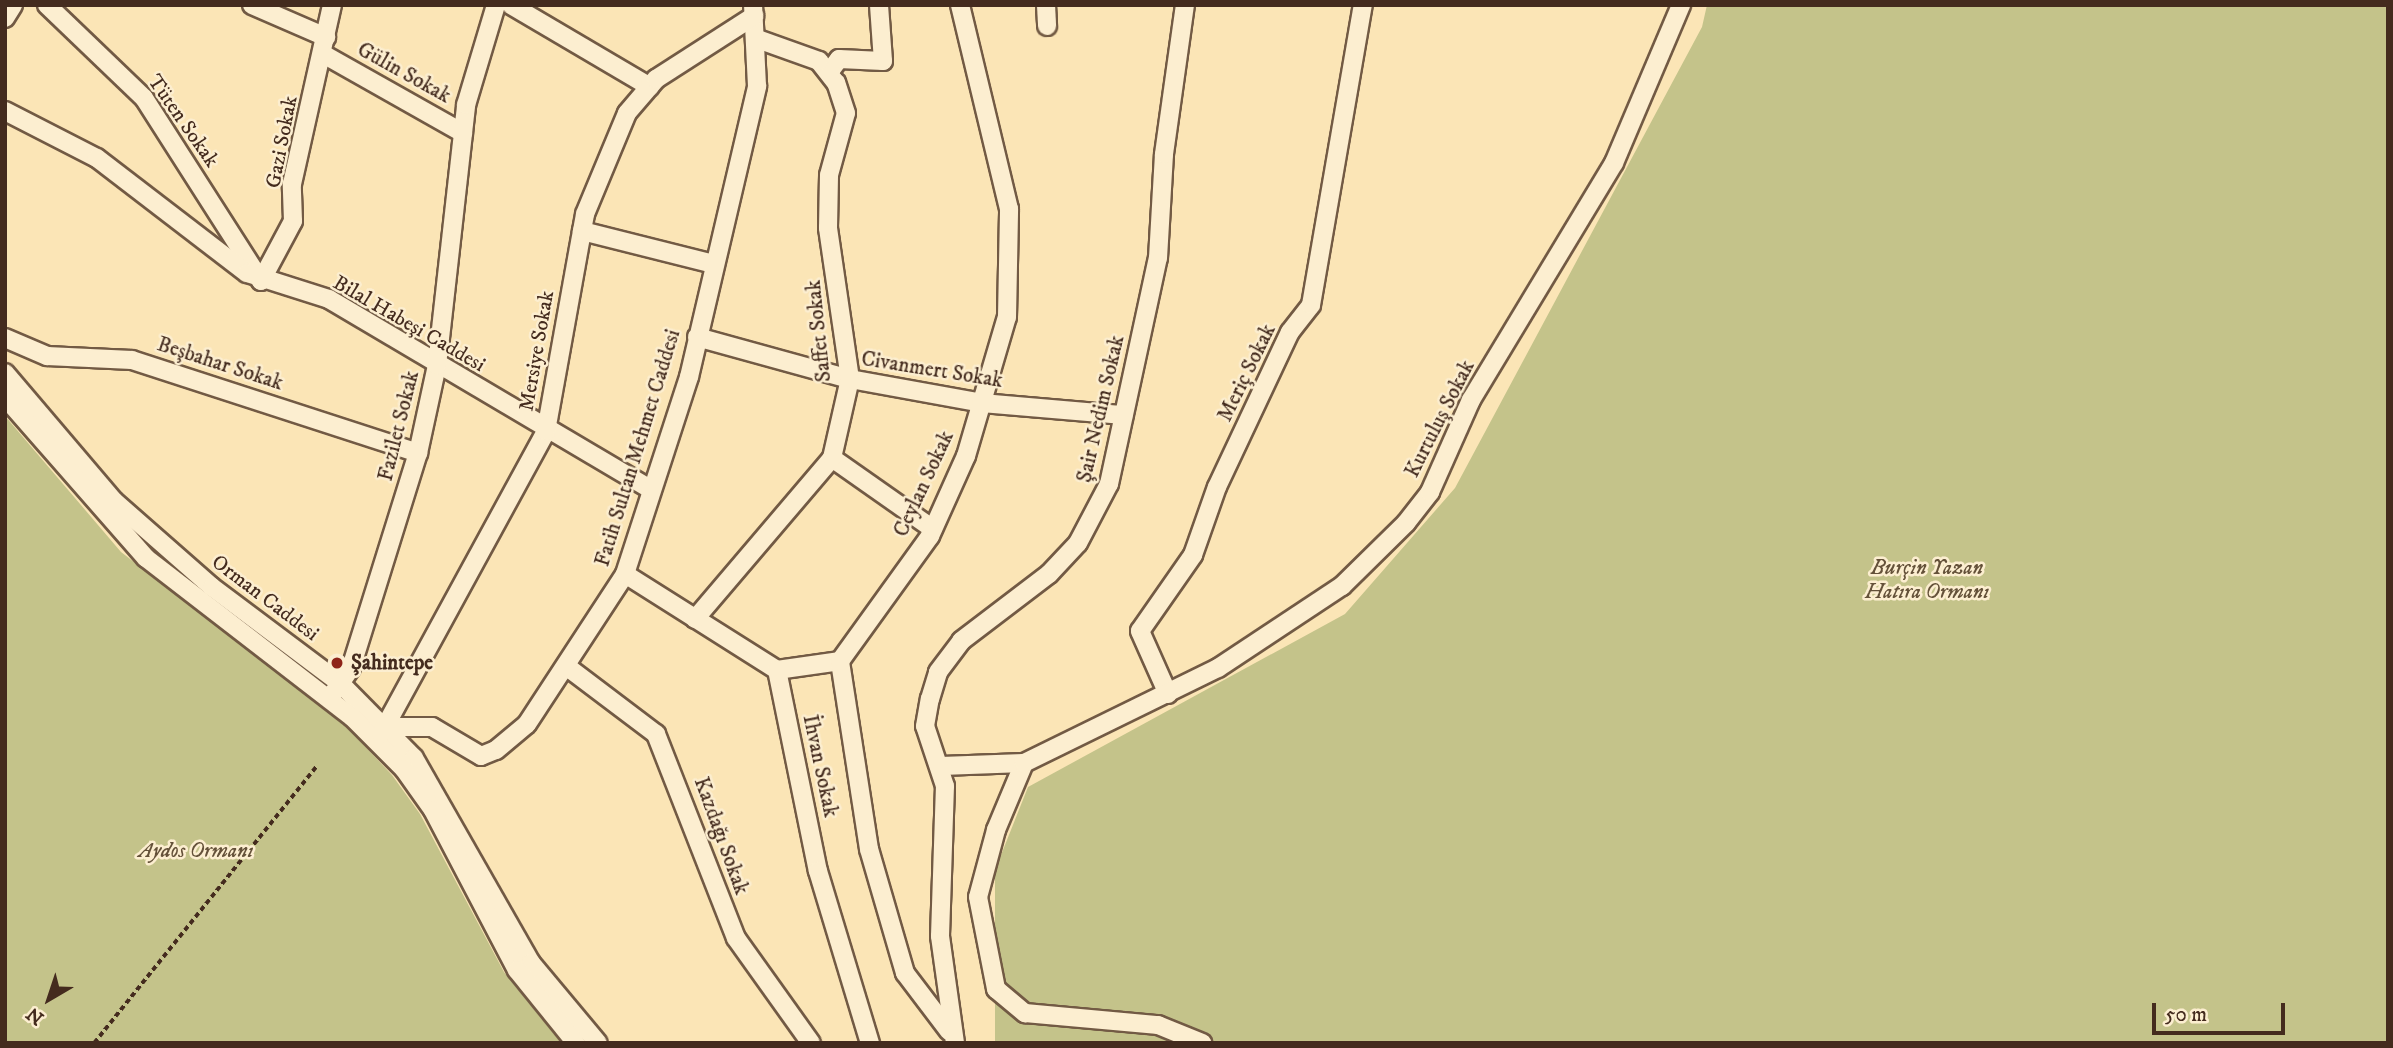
<!DOCTYPE html>
<html>
<head>
<meta charset="utf-8">
<style>
  body { margin:0 }
  #map { position:relative; width:2393px; height:1048px; overflow:hidden; background:#fbe5b6; font-family:"IM FELL DW Pica",serif }
  div>[style] { position:absolute }
  [style*='--x'] { left:calc(var(--x)*1px); top:calc(var(--y)*1px); width:calc(var(--w)*1px); rotate:calc(var(--a)*1deg) }
  .green>* { inset:0; background:#c4c38a }
  .path>* { height:3.5px; margin-top:-1.75px; transform-origin:0; background:repeating-linear-gradient(90deg,#442b1e 0 5px,transparent 0 8.5px) }
  .roads { filter:drop-shadow(2px 0 #725a44) drop-shadow(-2px 0 #725a44) drop-shadow(0 2px #725a44) drop-shadow(0 -2px #725a44) }
  .minor>* { height:18px; margin:-9px; padding:0 9px; transform-origin:9px; border-radius:9px; background:#fceed0 }
  .dots>* { width:19px; height:19px; translate:-50% -50%; box-sizing:border-box; border:4px solid #fceed0; border-radius:50% }
  span { translate:-50% -50%; white-space:nowrap; text-align:center; line-height:1.15; -webkit-text-stroke:5px #fceed0; paint-order:stroke }
  .street-label { font-size:21px; color:#442b1e }
  .park-label { font-size:21px; color:#645139; font-style:italic }
  .poi-label { font-size:21px; color:#442b1e; font-weight:700 }
  .left { translate:0 -50%; text-align:left }
  .frame { position:absolute; inset:0; border:7px solid #442b1e; pointer-events:none }
  .north { position:absolute; left:14px; top:964px; width:70px; height:70px; -webkit-text-stroke:5px #fceed0; paint-order:stroke; rotate:219deg; font-size:19px; font-weight:700; line-height:28px; text-align:center; color:#442b1e }
  .north::after { content:''; display:block; margin:auto; width:24px; height:32px; background:#442b1e; clip-path:polygon(50% 0,100% 100%,50% 72%,0 100%) }
  .scale { position:absolute; left:2152px; top:1003px; width:133px; height:32px; box-sizing:border-box; border:4px solid #442b1e; border-top:0; padding-left:9px; font-size:21px; line-height:24px; white-space:nowrap; color:#442b1e; -webkit-text-stroke:5px #fceed0; paint-order:stroke }
</style>
</head>
<body>
<div id="map">
  <div class="green">
    <i style="clip-path:polygon(1707px 5px,2388px 5px,2388px 1043px,995px 1043px,995px 870px,1028px 787px,1345px 614px,1455px 488px,1702px 27px)"></i>
    <i style="clip-path:polygon(5px 416px,121px 552px,341px 721px,392px 775px,420px 814px,504px 972px,561px 1043px,5px 1043px)"></i>
  </div>
  <div class="path">
    <i style="--x:94;--y:1043;--w:356;--a:-51.2"></i>
  </div>
  <div class="roads">
    <div class="minor">
      <i style="--x:47;--y:5;--w:134;--a:43.8"></i>
      <i style="--x:144;--y:98;--w:217;--a:57.4"></i>
      <i style="--x:261;--y:281;--w:68;--a:-61.9"></i>
      <i style="--x:293;--y:221;--w:37;--a:-92"></i>
      <i style="--x:292;--y:184;--w:183;--a:-77.4"></i>
      <i style="--x:252;--y:5;--w:81;--a:23.4"></i>
      <i style="--x:511;--y:5;--w:161;--a:30.5"></i>
      <i style="--x:1046;--y:5;--w:21;--a:87"></i>
      <i style="--x:5;--y:18;--w:15;--a:-58"></i>
      <i style="--x:323;--y:54;--w:161;--a:29.4"></i>
      <i style="--x:830;--y:71;--w:15;--a:-53"></i>
      <i style="--x:839;--y:59;--w:44;--a:2.6"></i>
      <i style="--x:883;--y:61;--w:56;--a:-94.1"></i>
      <i style="--x:5;--y:111;--w:103;--a:27.1"></i>
      <i style="--x:97;--y:158;--w:189;--a:37.5"></i>
      <i style="--x:247;--y:273;--w:86;--a:17.6"></i>
      <i style="--x:329;--y:299;--w:373;--a:30.6"></i>
      <i style="--x:582;--y:231;--w:135;--a:14.1"></i>
      <i style="--x:697;--y:337;--w:159;--a:15.4"></i>
      <i style="--x:850;--y:379;--w:134;--a:10.3"></i>
      <i style="--x:982;--y:403;--w:142;--a:4.9"></i>
      <i style="--x:5;--y:338;--w:46;--a:23.2"></i>
      <i style="--x:47;--y:356;--w:85;--a:2.7"></i>
      <i style="--x:132;--y:360;--w:301;--a:18"></i>
      <i style="--x:5;--y:373;--w:168;--a:49.6"></i>
      <i style="--x:114;--y:501;--w:130;--a:41.3"></i>
      <i style="--x:212;--y:587;--w:160;--a:36.9"></i>
      <i style="--x:340;--y:683;--w:105;--a:45.4"></i>
      <i style="--x:414;--y:758;--w:236;--a:60.3"></i>
      <i style="--x:531;--y:963;--w:104;--a:50.1"></i>
      <i style="--x:5;--y:397;--w:214;--a:48.8"></i>
      <i style="--x:146;--y:558;--w:260;--a:37.7"></i>
      <i style="--x:352;--y:717;--w:74;--a:45"></i>
      <i style="--x:404;--y:769;--w:50;--a:54.7"></i>
      <i style="--x:433;--y:810;--w:181;--a:62.3"></i>
      <i style="--x:517;--y:970;--w:94;--a:51.1"></i>
      <i style="--x:832;--y:458;--w:123;--a:35.1"></i>
      <i style="--x:625;--y:574;--w:180;--a:32.3"></i>
      <i style="--x:777;--y:670;--w:205;--a:78.5"></i>
      <i style="--x:818;--y:871;--w:180;--a:73.2"></i>
      <i style="--x:695;--y:619;--w:211;--a:-49.6"></i>
      <i style="--x:832;--y:458;--w:81;--a:-77.2"></i>
      <i style="--x:850;--y:379;--w:153;--a:-98.3"></i>
      <i style="--x:828;--y:228;--w:53;--a:-88.9"></i>
      <i style="--x:829;--y:175;--w:64;--a:-74.7"></i>
      <i style="--x:846;--y:113;--w:32;--a:-108"></i>
      <i style="--x:836;--y:83;--w:28;--a:-128"></i>
      <i style="--x:819;--y:61;--w:63;--a:-160.4"></i>
      <i style="--x:566;--y:666;--w:113;--a:37.1"></i>
      <i style="--x:656;--y:734;--w:219;--a:68.6"></i>
      <i style="--x:736;--y:938;--w:129;--a:54.5"></i>
      <i style="--x:777;--y:670;--w:64;--a:-8.1"></i>
      <i style="--x:334;--y:692;--w:29;--a:-55"></i>
      <i style="--x:351;--y:668;--w:225;--a:-72.7"></i>
      <i style="--x:418;--y:453;--w:90;--a:-77.8"></i>
      <i style="--x:437;--y:365;--w:262;--a:-83.6"></i>
      <i style="--x:466;--y:105;--w:104;--a:-73.3"></i>
      <i style="--x:1168;--y:694;--w:69;--a:-114"></i>
      <i style="--x:1140;--y:631;--w:93;--a:-55.1"></i>
      <i style="--x:1193;--y:555;--w:72;--a:-70.6"></i>
      <i style="--x:1217;--y:487;--w:171;--a:-64.8"></i>
      <i style="--x:1290;--y:332;--w:34;--a:-52"></i>
      <i style="--x:1311;--y:305;--w:304;--a:-80.2"></i>
      <i style="--x:387;--y:727;--w:45;--a:0"></i>
      <i style="--x:432;--y:727;--w:57;--a:30.6"></i>
      <i style="--x:481;--y:756;--w:16;--a:-22"></i>
      <i style="--x:496;--y:750;--w:40;--a:-40"></i>
      <i style="--x:527;--y:724;--w:179;--a:-56.8"></i>
      <i style="--x:625;--y:574;--w:207;--a:-72"></i>
      <i style="--x:689;--y:377;--w:299;--a:-76.8"></i>
      <i style="--x:757;--y:86;--w:81;--a:-92.8"></i>
      <i style="--x:381;--y:734;--w:345;--a:-61.4"></i>
      <i style="--x:546;--y:431;--w:220;--a:-79.8"></i>
      <i style="--x:585;--y:214;--w:109;--a:-67.4"></i>
      <i style="--x:627;--y:113;--w:45;--a:-49.5"></i>
      <i style="--x:656;--y:79;--w:117;--a:-32.7"></i>
      <i style="--x:1024;--y:763;--w:73;--a:112.7"></i>
      <i style="--x:996;--y:830;--w:69;--a:105"></i>
      <i style="--x:978;--y:897;--w:94;--a:78.9"></i>
      <i style="--x:996;--y:989;--w:38;--a:40"></i>
      <i style="--x:1025;--y:1013;--w:134;--a:5.2"></i>
      <i style="--x:1158;--y:1025;--w:48;--a:22.2"></i>
      <i style="--x:941;--y:766;--w:83;--a:-2.1"></i>
      <i style="--x:1024;--y:763;--w:216;--a:-26.1"></i>
      <i style="--x:1218;--y:668;--w:149;--a:-33.5"></i>
      <i style="--x:1342;--y:586;--w:90;--a:-44.5"></i>
      <i style="--x:1406;--y:523;--w:39;--a:-52"></i>
      <i style="--x:1430;--y:492;--w:101;--a:-66"></i>
      <i style="--x:1471;--y:400;--w:277;--a:-58.9"></i>
      <i style="--x:1614;--y:163;--w:172;--a:-67"></i>
      <i style="--x:949;--y:1031;--w:73;--a:-127.2"></i>
      <i style="--x:905;--y:973;--w:129;--a:-106.2"></i>
      <i style="--x:869;--y:849;--w:190;--a:-98.8"></i>
      <i style="--x:840;--y:661;--w:154;--a:-54.2"></i>
      <i style="--x:930;--y:536;--w:88;--a:-65.8"></i>
      <i style="--x:966;--y:456;--w:145;--a:-73.6"></i>
      <i style="--x:1007;--y:317;--w:108;--a:-88.9"></i>
      <i style="--x:1009;--y:209;--w:210;--a:-103.5"></i>
      <i style="--x:955;--y:1043;--w:108;--a:-98"></i>
      <i style="--x:940;--y:936;--w:150;--a:-88.1"></i>
      <i style="--x:945;--y:786;--w:63;--a:-108.4"></i>
      <i style="--x:925;--y:726;--w:27;--a:-80"></i>
      <i style="--x:930;--y:699;--w:28;--a:-73"></i>
      <i style="--x:938;--y:672;--w:39;--a:-53"></i>
      <i style="--x:961;--y:641;--w:111;--a:-37.3"></i>
      <i style="--x:1049;--y:574;--w:42;--a:-46.9"></i>
      <i style="--x:1078;--y:543;--w:67;--a:-62.3"></i>
      <i style="--x:1109;--y:484;--w:231;--a:-77.8"></i>
      <i style="--x:1158;--y:258;--w:104;--a:-86.7"></i>
      <i style="--x:1164;--y:154;--w:150;--a:-82"></i>
    </div>
  </div>
  <div class="dots">
    <i style="left:337px;top:663px;background:#8f2418"></i>
  </div>
  <div class="street-label">
    <span style="left:404px;top:73px;rotate:29deg">Gülin Sokak</span>
    <span style="left:183px;top:121px;rotate:55deg">Tüten Sokak</span>
    <span style="left:282px;top:142px;rotate:-79deg">Gazi Sokak</span>
    <span style="left:409px;top:324px;rotate:30deg">Bilal Habeşi Caddesi</span>
    <span style="left:819px;top:331px;rotate:-96deg">Saffet Sokak</span>
    <span style="left:537px;top:351px;rotate:-80deg">Mersiye Sokak</span>
    <span style="left:220px;top:364px;rotate:18deg">Beşbahar Sokak</span>
    <span style="left:932px;top:370px;rotate:9deg">Civanmert Sokak</span>
    <span style="left:1247px;top:373px;rotate:-64deg">Meriç Sokak</span>
    <span style="left:1101px;top:409px;rotate:-77deg">Şair Nedim Sokak</span>
    <span style="left:1440px;top:419px;rotate:-63deg">Kurtuluş Sokak</span>
    <span style="left:399px;top:426px;rotate:-76deg">Fazilet Sokak</span>
    <span style="left:638px;top:448px;rotate:-73deg">Fatih Sultan Mehmet Caddesi</span>
    <span style="left:924px;top:484px;rotate:-65deg">Ceylan Sokak</span>
    <span style="left:265px;top:598px;rotate:37deg">Orman Caddesi</span>
    <span style="left:820px;top:766px;rotate:78deg">İhvan Sokak</span>
    <span style="left:721px;top:836px;rotate:70deg">Kazdağı Sokak</span>
  </div>
  <div class="park-label">
    <span style="left:1927px;top:580px">Burçin Yazan<br>Hatıra Ormanı</span>
    <span style="left:196px;top:851px">Aydos Ormanı</span>
  </div>
  <div class="poi-label">
    <span class="left" style="left:351px;top:663px">Şahintepe</span>
  </div>
  <div class="frame"></div>
  <div class="north">N</div>
  <div class="scale">50 m</div>
</div>
</body>
</html>
